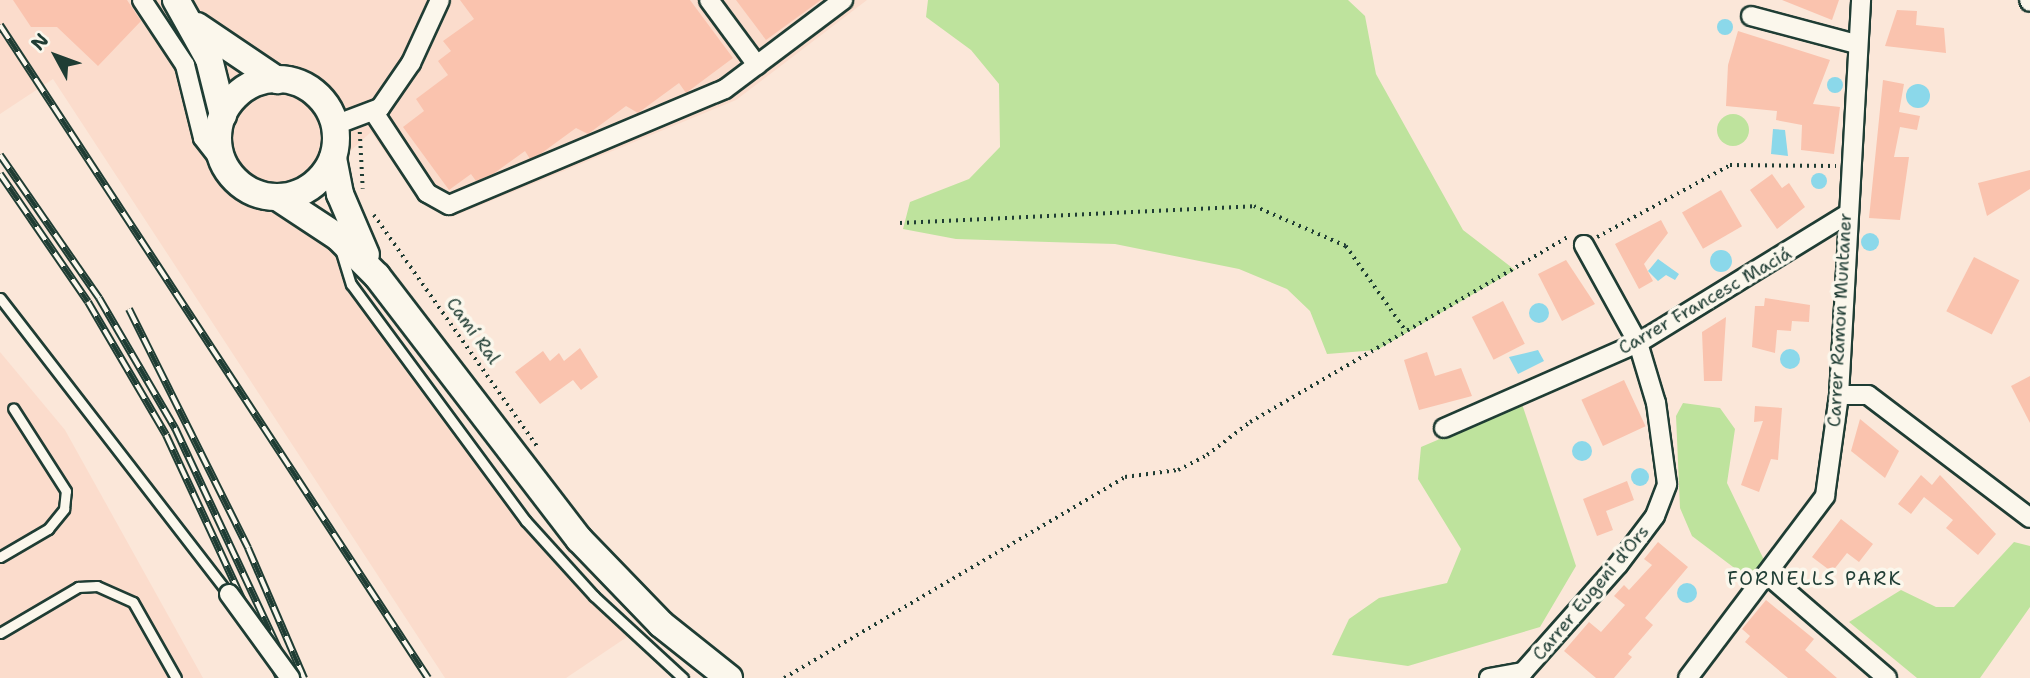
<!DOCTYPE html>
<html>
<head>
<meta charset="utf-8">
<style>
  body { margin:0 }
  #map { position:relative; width:2030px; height:678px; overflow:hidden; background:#fbe7d9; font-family:"Shantell Sans",sans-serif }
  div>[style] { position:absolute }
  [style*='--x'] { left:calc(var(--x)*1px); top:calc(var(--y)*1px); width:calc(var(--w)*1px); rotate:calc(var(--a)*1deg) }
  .built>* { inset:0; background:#fbdccc }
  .green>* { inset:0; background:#bee39d }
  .round { border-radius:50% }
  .water>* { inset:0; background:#8bd8ea }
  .building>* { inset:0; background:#fac3ae; transform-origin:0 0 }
  .path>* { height:3.5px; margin-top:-1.75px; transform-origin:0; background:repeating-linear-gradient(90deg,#1f3d34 0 2px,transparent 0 7px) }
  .roads { filter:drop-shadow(2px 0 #1f3d34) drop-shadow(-2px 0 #1f3d34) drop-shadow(0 2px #1f3d34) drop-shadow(0 -2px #1f3d34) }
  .service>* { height:9px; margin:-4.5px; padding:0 4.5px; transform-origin:4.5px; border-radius:4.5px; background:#fbf7ec }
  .minor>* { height:18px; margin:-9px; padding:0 9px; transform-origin:9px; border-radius:9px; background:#fbf7ec }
  .secondary>* { height:26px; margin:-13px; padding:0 13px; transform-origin:13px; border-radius:13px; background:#fbf7ec }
  .secondary>.ring { margin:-13px; padding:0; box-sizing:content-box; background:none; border:26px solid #fbf7ec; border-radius:50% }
  .rail>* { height:8px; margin-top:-4px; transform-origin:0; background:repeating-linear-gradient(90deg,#fbf7ec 0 16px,#1f3d34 0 32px); box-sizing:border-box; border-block:2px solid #1f3d34 }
  .bridges { filter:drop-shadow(2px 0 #1f3d34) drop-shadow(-2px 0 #1f3d34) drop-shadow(0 2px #1f3d34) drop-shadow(0 -2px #1f3d34) }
  .minor-bridge>* { height:18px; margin:-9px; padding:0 9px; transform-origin:9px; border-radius:9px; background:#fbf7ec }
  span { translate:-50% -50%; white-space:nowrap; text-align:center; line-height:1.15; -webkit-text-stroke:7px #fbf7ec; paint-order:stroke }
  .street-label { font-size:18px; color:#1f3d34 }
  .neighbourhood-label { font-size:19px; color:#1f3d34; letter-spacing:2px }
  .north { position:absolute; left:21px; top:21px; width:70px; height:70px; -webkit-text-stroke:5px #fbf7ec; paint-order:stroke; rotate:311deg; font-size:19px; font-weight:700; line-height:28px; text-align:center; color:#1f3d34 }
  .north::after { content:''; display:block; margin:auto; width:24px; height:32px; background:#1f3d34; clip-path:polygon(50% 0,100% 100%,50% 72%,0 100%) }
</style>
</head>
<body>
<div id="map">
  <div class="built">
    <i style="clip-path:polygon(0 0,867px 0,736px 100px,452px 217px,420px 201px,371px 132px,299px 198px,505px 491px,627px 637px,566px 678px,445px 678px,53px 79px,0 114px)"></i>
    <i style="clip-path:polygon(0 352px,65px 430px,203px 678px,0 678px)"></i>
  </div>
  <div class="green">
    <i style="clip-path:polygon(928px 0,1348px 0,1365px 16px,1376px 74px,1463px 230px,1515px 270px,1377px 350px,1327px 354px,1310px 311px,1287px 289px,1239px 269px,1115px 244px,956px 239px,903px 229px,910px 202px,969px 179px,1000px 147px,999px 84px,971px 50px,926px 17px)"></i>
    <i class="round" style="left:1717px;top:114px;width:32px;height:32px"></i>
    <i style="clip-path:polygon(1683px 403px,1720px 408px,1735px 429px,1727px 483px,1765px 562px,1745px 576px,1692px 536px,1680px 508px,1676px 416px)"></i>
    <i style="clip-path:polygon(1522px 404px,1576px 566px,1540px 627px,1408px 666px,1332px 655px,1349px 619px,1379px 598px,1447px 583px,1461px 549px,1418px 479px,1421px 447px)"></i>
    <i style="clip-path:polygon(2014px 542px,2030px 546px,2030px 607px,1980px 678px,1917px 678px,1849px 622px,1901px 590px,1936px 607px,1954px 607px)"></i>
  </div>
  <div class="water">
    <i class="round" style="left:1717px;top:19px;width:16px;height:16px"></i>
    <i class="round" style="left:1827px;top:77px;width:16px;height:16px"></i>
    <i class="round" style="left:1906px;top:84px;width:24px;height:24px"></i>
    <i style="clip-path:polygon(1773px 129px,1785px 130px,1788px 156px,1771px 154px)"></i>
    <i class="round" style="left:1811px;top:173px;width:16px;height:16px"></i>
    <i class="round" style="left:1861px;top:233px;width:18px;height:18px"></i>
    <i class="round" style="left:1710px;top:250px;width:22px;height:22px"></i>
    <i style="clip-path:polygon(1658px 259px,1679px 274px,1675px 280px,1666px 275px,1658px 281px,1648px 271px)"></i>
    <i class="round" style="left:1529px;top:303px;width:20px;height:20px"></i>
    <i class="round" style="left:1780px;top:349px;width:20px;height:20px"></i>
    <i style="clip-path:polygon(1538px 350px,1544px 361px,1518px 374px,1509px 357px)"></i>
    <i class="round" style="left:1572px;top:441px;width:20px;height:20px"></i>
    <i class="round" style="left:1631px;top:468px;width:18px;height:18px"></i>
    <i class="round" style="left:1677px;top:583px;width:20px;height:20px"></i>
  </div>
  <div class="building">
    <i style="clip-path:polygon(13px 0,127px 0,141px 21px,98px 66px,57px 27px,31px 27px)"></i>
    <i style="clip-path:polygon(460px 0,690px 0,733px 58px,686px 93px,679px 83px,638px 113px,626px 106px,588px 134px,576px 128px,539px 155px,530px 159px,525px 151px,493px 174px,476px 181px,471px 174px,449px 190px,403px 127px,424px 111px,416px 99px,448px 75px,438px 61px,451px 51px,443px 41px,474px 19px)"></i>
    <i style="clip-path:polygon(736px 0,821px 0,766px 40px)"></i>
    <i style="clip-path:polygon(1782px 0,1839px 0,1832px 20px)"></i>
    <i style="clip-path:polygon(1897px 10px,1917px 11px,1916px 25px,1944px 28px,1946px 53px,1885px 46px)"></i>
    <i style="clip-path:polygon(1738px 31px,1830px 60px,1813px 104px,1840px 107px,1834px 154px,1801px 150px,1802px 125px,1776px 120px,1777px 111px,1726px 106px,1728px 65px)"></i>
    <i style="clip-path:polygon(1883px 80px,1904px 84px,1899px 112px,1920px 116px,1917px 130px,1900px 127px,1894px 157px,1909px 157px,1900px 220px,1869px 218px)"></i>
    <i style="clip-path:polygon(2030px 170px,2030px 189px,1987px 216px,1978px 183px)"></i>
    <i style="clip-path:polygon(1772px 174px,1782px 188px,1789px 183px,1805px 207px,1777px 229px,1750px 190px)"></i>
    <i style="left:1721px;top:190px;width:42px;height:45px;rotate:60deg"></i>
    <i style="clip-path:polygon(1661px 220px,1668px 233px,1644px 264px,1653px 281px,1639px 289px,1615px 244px)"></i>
    <i style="left:1974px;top:257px;width:51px;height:61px;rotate:27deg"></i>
    <i style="clip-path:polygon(1566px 260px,1595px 304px,1562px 321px,1538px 274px)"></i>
    <i style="clip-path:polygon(1765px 298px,1810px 305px,1809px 322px,1792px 321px,1791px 331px,1777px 330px,1775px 353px,1752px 347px,1755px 306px,1764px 306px)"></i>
    <i style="left:1503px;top:301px;width:48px;height:35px;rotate:63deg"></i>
    <i style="clip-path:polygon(1726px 317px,1722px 381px,1704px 381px,1702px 332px)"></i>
    <i style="clip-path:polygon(580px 348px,598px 377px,581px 390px,573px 380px,540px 404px,515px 372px,543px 351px,550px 361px,559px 353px,564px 361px)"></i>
    <i style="clip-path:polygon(1427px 352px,1435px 376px,1461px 368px,1472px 396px,1419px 410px,1404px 360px)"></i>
    <i style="clip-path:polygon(2030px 376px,2030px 423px,2011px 386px)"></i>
    <i style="left:1624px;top:380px;width:51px;height:47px;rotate:65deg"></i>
    <i style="clip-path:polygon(1755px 406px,1782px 408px,1778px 460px,1771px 459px,1759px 492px,1741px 485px,1763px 421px,1754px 422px)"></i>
    <i style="clip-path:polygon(1860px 419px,1899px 451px,1885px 478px,1851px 451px)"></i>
    <i style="clip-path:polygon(1921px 475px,1932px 485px,1940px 475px,1996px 534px,1978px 555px,1946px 528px,1953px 520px,1924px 497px,1911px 514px,1898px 504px)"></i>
    <i style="clip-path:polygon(1627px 481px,1634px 500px,1606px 511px,1613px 530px,1597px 536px,1583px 499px)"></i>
    <i style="clip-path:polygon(1841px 519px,1873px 544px,1859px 562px,1847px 553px,1832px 572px,1812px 557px)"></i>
    <i style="clip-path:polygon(1658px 542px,1688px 567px,1645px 618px,1653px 625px,1628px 654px,1632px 657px,1614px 678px,1596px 678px,1564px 651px,1589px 622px,1601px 632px,1625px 605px,1614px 596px,1624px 585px,1629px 590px,1652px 565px,1644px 559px)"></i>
    <i style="clip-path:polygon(1766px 600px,1814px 639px,1805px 650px,1837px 678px,1788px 678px,1745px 642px,1750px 636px,1742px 629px)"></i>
  </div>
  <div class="path">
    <i style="--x:360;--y:132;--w:57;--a:87"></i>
    <i style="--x:374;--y:215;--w:286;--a:54.8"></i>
    <i style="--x:900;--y:223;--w:354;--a:-2.7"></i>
    <i style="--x:1254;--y:206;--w:100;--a:23.5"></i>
    <i style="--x:1346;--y:246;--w:104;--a:54.8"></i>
    <i style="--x:1597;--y:237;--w:151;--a:-28.4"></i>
    <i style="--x:1730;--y:165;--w:106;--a:0.5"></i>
    <i style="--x:784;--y:678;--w:396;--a:-30.5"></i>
    <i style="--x:1125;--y:477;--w:53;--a:-7.5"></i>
    <i style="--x:1178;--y:470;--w:33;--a:-27"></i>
    <i style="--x:1207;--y:455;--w:54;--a:-37.5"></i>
    <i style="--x:1250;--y:422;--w:370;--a:-30.2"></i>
  </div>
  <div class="roads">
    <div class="service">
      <i style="--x:341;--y:252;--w:34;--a:73"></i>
      <i style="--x:351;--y:284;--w:295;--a:53.6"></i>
      <i style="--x:526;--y:521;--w:101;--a:47.8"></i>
      <i style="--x:594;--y:596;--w:121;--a:42.7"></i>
      <i style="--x:0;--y:298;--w:374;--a:52.3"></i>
      <i style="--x:0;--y:557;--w:56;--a:-30.3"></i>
      <i style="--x:48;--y:529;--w:26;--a:-51"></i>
      <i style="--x:64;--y:509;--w:18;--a:-84"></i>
      <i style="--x:66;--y:491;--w:98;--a:-122.6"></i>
      <i style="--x:0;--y:633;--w:91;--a:-30.5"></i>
      <i style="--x:78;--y:587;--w:19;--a:-3"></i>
      <i style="--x:97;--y:586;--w:39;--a:24"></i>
      <i style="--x:133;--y:602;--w:87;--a:60.5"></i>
    </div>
    <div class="minor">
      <i style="--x:142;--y:0;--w:78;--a:56.5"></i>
      <i style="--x:185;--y:65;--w:75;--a:76.1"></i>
      <i style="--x:203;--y:138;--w:34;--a:52"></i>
      <i style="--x:709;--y:0;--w:81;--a:53.6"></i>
      <i style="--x:2029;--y:0;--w:2;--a:63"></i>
      <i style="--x:1751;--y:16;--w:109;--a:14.9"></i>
      <i style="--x:373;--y:111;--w:98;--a:56.6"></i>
      <i style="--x:427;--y:193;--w:25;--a:29"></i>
      <i style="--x:449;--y:205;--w:299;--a:-22.8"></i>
      <i style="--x:725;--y:89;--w:148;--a:-37"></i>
      <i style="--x:335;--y:125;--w:48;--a:-20.7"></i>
      <i style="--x:380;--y:108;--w:55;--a:-55.4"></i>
      <i style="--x:411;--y:63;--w:69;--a:-65.3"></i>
      <i style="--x:1839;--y:395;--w:29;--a:0"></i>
      <i style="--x:1868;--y:395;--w:203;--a:37.2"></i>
      <i style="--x:1444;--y:428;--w:212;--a:-23.7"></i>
      <i style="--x:1638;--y:343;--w:244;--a:-31.6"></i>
      <i style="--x:1769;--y:576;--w:156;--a:40.8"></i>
      <i style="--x:1489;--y:678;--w:35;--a:-10"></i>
      <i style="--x:1523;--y:672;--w:143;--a:-48.4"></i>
      <i style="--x:1618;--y:565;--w:61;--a:-52.9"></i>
      <i style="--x:1655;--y:516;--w:34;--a:-69"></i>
      <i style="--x:1667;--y:484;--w:82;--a:-97.7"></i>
      <i style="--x:1656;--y:403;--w:63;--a:-106.7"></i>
      <i style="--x:1638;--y:343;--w:112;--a:-118.9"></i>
      <i style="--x:1688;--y:678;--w:228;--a:-53"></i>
      <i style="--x:1825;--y:496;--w:102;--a:-82.1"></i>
      <i style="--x:1839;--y:395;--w:396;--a:-86.8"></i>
    </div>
    <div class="secondary">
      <i style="--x:176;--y:0;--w:68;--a:60.8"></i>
      <i style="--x:209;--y:59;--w:58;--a:76"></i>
      <i style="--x:197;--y:26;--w:97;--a:34"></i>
      <i class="ring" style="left:218px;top:79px;width:92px;height:92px"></i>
      <i style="--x:333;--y:158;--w:37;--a:79"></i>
      <i style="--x:340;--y:194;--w:66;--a:66.9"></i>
      <i style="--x:277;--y:197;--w:73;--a:33.3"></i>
      <i style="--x:338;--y:237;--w:55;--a:45"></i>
      <i style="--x:377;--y:276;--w:332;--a:52.5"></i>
      <i style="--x:579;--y:539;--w:118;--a:46"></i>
      <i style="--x:661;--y:624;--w:87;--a:38.5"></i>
    </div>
  </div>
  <div class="rail">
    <i style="--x:0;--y:25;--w:781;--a:56.76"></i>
    <i style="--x:0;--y:155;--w:174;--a:55.3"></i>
    <i style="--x:99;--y:298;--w:151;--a:59.7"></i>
    <i style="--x:175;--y:428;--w:276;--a:64.9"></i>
    <i style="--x:0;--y:174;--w:155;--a:55.5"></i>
    <i style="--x:88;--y:302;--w:154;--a:59.6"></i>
    <i style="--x:166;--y:435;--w:268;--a:65.1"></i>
    <i style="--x:129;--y:309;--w:267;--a:63.5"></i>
    <i style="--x:248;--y:548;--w:142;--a:66.7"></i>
  </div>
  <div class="bridges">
    <div class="minor-bridge">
      <i style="--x:229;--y:594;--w:104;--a:54"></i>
    </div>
  </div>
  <div class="street-label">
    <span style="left:1705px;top:301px;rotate:-30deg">Carrer Francesc Maciá</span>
    <span style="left:1840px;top:320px;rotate:-87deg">Carrer Ramon Muntaner</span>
    <span style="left:473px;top:331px;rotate:54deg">Camí Ral</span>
    <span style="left:1591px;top:593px;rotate:-50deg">Carrer Eugeni d'Ors</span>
  </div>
  <div class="neighbourhood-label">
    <span style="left:1815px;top:579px">FORNELLS PARK</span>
  </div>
  <div class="north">N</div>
</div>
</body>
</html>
